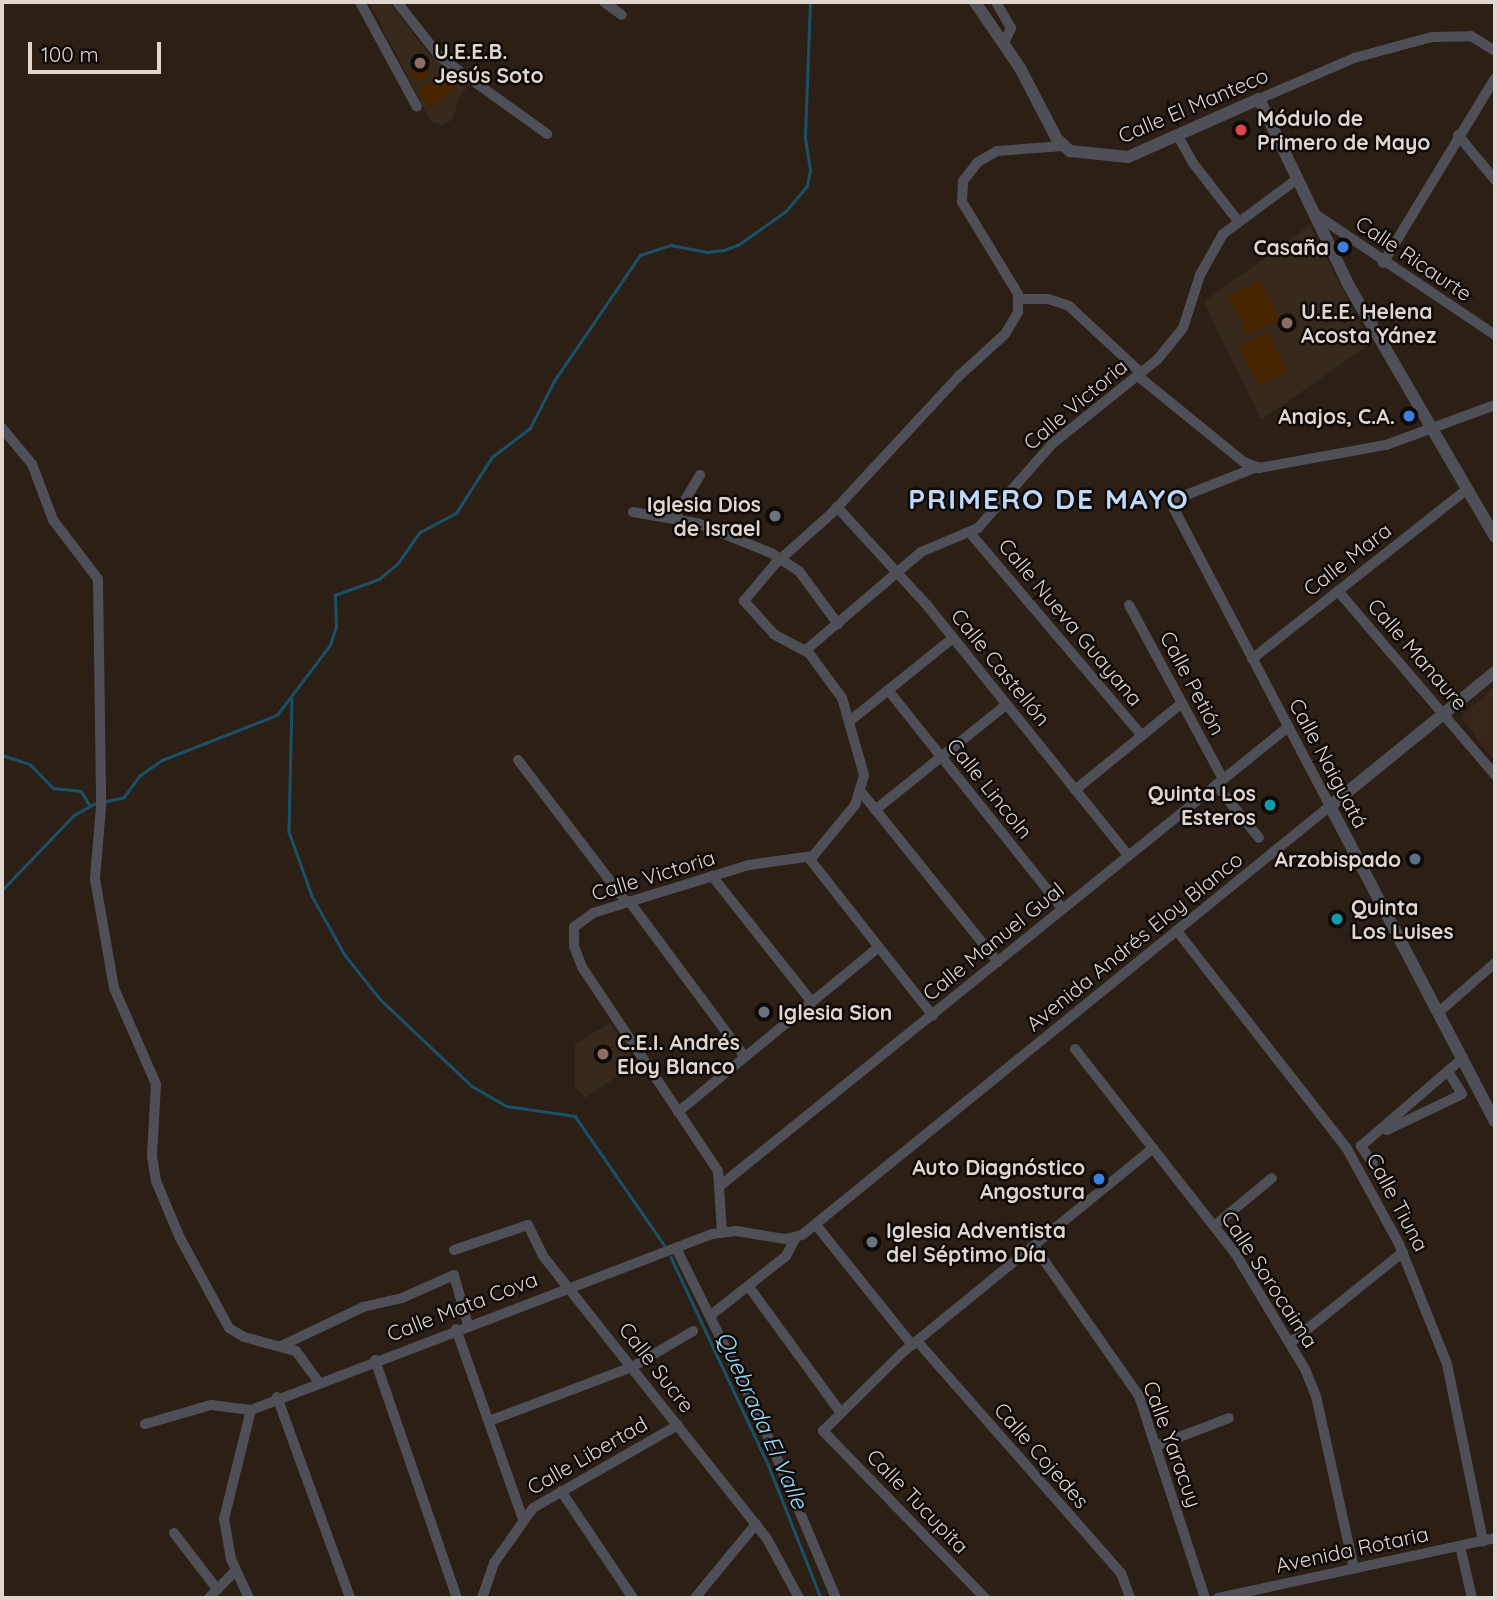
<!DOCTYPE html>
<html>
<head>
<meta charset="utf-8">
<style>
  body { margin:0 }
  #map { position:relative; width:1497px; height:1600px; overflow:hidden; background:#2b1f16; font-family:Quicksand,sans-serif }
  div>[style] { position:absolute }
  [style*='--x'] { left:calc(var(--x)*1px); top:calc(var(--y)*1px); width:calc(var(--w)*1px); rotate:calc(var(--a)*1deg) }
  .built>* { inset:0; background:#372619 }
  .education>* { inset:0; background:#372a1d }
  .green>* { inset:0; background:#492500; transform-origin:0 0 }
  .round { border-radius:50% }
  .stream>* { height:2.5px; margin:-1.25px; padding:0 1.25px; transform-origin:1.25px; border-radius:1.25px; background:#1b5168 }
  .minor>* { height:10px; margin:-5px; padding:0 5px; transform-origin:5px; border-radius:5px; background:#4f5057 }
  .tertiary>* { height:12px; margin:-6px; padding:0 6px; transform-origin:6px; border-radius:6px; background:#4f5057 }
  .dots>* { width:19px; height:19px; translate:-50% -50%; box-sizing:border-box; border:4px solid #0f0a07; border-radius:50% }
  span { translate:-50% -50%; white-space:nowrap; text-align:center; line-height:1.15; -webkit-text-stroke:5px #0f0a07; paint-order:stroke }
  .poi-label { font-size:21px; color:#ded6cf; font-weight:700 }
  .left { translate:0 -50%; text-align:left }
  .right { translate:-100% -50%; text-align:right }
  .street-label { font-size:21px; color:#ded6cf }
  .water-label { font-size:23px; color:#95dcff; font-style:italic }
  .district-label { font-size:28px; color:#bddaff; font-weight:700; letter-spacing:2px }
  .frame { position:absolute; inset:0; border:4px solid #ded6cf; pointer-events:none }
  .scale { position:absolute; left:28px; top:42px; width:133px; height:32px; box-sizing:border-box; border:4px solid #ded6cf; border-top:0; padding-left:9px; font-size:21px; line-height:24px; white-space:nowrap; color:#ded6cf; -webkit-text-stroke:5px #0f0a07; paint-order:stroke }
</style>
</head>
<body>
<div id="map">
  <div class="built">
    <i style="clip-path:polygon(1495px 685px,1495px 762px,1461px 717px)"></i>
  </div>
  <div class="education">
    <i style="clip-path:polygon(369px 2px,389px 2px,429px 54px,470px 84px,460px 96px,452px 120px,442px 125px,431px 122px)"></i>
    <i style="clip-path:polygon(1310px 225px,1370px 344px,1261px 420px,1204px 302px)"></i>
    <i style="clip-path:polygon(610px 1023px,637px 1063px,585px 1098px,575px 1087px,575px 1044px)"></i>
  </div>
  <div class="green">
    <i class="round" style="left:411px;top:62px;width:18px;height:18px"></i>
    <i style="left:446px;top:69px;width:21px;height:36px;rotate:53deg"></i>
    <i style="left:1260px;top:280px;width:44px;height:36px;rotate:63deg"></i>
    <i style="left:1267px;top:332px;width:44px;height:32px;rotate:63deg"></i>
  </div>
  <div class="stream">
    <i style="--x:292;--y:699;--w:133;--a:91.3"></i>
    <i style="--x:289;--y:832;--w:68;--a:70.2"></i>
    <i style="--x:312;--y:896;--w:68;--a:60.8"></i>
    <i style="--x:345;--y:955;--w:56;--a:51.5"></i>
    <i style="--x:380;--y:999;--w:127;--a:43.4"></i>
    <i style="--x:472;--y:1086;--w:39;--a:30"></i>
    <i style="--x:506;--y:1106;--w:70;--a:8.2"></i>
    <i style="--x:575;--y:1116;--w:158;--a:55.3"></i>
    <i style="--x:2;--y:755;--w:29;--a:18"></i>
    <i style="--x:30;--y:764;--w:33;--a:46"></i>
    <i style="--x:53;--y:788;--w:28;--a:6"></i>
    <i style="--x:81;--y:791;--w:15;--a:58"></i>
    <i style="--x:103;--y:802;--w:22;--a:-13"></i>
    <i style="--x:124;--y:797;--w:26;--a:-54"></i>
    <i style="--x:139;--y:776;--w:28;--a:-35"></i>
    <i style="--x:162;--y:760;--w:123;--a:-21.4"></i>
    <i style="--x:277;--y:715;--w:88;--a:-52.9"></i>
    <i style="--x:330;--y:645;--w:19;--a:-72"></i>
    <i style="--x:336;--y:627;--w:32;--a:-92"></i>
    <i style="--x:335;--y:595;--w:47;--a:-20"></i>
    <i style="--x:379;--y:579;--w:25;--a:-40"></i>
    <i style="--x:398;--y:563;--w:38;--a:-55"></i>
    <i style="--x:420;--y:532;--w:41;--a:-27.8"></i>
    <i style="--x:456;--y:513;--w:67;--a:-57.3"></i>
    <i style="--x:492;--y:457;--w:48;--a:-37.3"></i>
    <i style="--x:530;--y:428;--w:53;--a:-62.9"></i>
    <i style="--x:554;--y:381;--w:153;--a:-55.7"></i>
    <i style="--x:640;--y:255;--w:33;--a:-18"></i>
    <i style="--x:671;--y:245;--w:36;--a:11"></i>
    <i style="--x:706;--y:252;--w:18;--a:-6"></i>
    <i style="--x:724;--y:250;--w:15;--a:-20"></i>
    <i style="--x:738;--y:245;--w:59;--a:-35.3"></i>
    <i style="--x:786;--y:211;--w:33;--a:-50"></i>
    <i style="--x:807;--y:186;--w:16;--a:-79"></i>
    <i style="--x:810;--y:170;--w:33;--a:-99"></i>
    <i style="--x:805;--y:137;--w:135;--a:-87.9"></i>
    <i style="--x:2;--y:890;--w:104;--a:-46.2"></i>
    <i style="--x:74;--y:815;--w:25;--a:-29"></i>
    <i style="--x:671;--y:1257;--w:229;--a:64.9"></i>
    <i style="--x:768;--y:1464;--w:144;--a:68.4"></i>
  </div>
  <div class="minor">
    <i style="--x:360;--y:2;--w:119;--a:61.5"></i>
    <i style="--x:397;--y:2;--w:70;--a:52"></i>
    <i style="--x:440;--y:57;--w:132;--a:35.7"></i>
    <i style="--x:604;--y:2;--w:22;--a:36"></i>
    <i style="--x:996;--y:2;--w:30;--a:60"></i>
    <i style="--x:1011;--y:28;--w:17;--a:115"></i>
    <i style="--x:1259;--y:99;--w:103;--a:-23.3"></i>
    <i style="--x:1354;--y:58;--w:81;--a:-15.1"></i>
    <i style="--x:1432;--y:37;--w:39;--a:-1"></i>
    <i style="--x:1471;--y:36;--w:28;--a:32"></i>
    <i style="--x:1458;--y:135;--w:58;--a:50.6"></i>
    <i style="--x:1178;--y:136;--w:31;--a:61"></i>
    <i style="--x:1193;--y:163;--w:73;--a:52.2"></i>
    <i style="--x:1315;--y:214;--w:217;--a:33.9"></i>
    <i style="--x:1383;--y:263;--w:216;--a:-58.8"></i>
    <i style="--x:1020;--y:299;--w:28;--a:0"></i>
    <i style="--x:1048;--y:299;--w:22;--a:18"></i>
    <i style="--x:1069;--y:306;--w:98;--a:42.9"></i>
    <i style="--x:1138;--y:376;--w:136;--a:39.1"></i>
    <i style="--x:1244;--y:462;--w:16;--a:22"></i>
    <i style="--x:1259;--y:468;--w:129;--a:-10.3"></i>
    <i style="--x:1386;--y:445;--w:116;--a:-20.2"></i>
    <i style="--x:2;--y:428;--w:47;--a:50.2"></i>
    <i style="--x:32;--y:464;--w:60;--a:69.4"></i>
    <i style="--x:53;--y:520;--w:74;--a:52.7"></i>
    <i style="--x:98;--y:579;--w:228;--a:89.2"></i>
    <i style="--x:101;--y:807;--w:72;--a:94.8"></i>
    <i style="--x:95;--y:879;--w:111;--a:80.1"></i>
    <i style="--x:114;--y:988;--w:105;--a:66.4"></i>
    <i style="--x:156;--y:1084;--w:72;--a:93.2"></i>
    <i style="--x:152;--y:1156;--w:25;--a:81"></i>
    <i style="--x:156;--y:1181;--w:62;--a:67.2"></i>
    <i style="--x:180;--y:1238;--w:102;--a:61.4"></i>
    <i style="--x:229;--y:1328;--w:17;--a:31"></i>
    <i style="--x:244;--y:1337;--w:54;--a:15.1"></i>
    <i style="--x:296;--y:1351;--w:37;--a:54"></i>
    <i style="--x:837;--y:507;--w:132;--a:47.5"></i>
    <i style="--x:926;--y:604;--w:322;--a:51.2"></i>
    <i style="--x:633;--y:512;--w:65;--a:9.8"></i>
    <i style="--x:697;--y:523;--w:80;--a:22.1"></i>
    <i style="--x:771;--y:553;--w:33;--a:33"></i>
    <i style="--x:799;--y:571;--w:66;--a:53.7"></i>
    <i style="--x:675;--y:517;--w:49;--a:-59.2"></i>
    <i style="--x:970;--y:533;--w:266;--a:49.7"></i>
    <i style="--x:1338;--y:591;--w:242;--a:49.5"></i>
    <i style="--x:1129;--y:605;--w:198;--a:61.6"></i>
    <i style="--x:806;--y:650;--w:151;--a:-40.4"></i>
    <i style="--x:921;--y:552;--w:62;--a:-22.8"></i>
    <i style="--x:978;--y:528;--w:112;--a:-48.6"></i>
    <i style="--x:1052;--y:444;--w:134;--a:-38.7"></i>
    <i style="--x:1157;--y:360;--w:41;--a:-50.9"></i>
    <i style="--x:1183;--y:328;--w:56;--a:-72.2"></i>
    <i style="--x:1200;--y:275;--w:47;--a:-60.7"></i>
    <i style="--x:1223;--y:234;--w:92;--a:-36.6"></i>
    <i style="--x:1252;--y:659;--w:273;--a:-38.3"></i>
    <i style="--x:888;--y:690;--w:280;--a:51.4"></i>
    <i style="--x:851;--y:720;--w:131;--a:-38.8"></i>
    <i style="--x:518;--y:760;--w:178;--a:52.7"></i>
    <i style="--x:1216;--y:785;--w:68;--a:50.9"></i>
    <i style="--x:1075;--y:790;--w:138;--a:-39.1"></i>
    <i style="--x:862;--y:793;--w:217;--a:51.2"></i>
    <i style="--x:875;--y:810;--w:168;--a:-38.7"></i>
    <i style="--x:808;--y:857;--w:202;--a:51.8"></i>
    <i style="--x:712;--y:876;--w:161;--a:51.6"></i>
    <i style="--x:629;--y:901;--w:194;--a:53.4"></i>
    <i style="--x:1177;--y:931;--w:274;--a:52"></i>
    <i style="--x:1346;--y:1147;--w:111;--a:61.3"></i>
    <i style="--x:1399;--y:1244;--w:129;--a:68.2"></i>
    <i style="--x:1447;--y:1364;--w:181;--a:78.5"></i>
    <i style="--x:1439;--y:1012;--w:74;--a:-41.2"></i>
    <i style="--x:1075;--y:1049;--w:259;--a:51.9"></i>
    <i style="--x:1235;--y:1253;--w:135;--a:58.9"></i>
    <i style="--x:1305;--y:1369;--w:29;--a:68"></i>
    <i style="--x:1316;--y:1396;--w:177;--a:77.6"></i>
    <i style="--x:678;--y:1112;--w:260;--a:-39.4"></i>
    <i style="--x:1387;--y:1130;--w:83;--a:-25.6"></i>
    <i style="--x:1462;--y:1094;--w:26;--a:-122"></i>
    <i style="--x:1373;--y:1164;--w:22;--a:-124"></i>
    <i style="--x:1361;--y:1146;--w:135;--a:-40.8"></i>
    <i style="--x:721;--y:1185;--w:729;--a:-38.93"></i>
    <i style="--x:816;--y:1225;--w:154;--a:51.3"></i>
    <i style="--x:1214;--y:1226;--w:75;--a:-39.6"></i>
    <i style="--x:722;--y:1232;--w:61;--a:-93.8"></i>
    <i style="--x:718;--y:1171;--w:245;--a:-123.7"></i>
    <i style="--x:582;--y:967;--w:22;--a:-111"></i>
    <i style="--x:574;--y:946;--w:19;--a:-90"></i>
    <i style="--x:574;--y:927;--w:24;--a:-36"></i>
    <i style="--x:593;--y:913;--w:163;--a:-17.1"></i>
    <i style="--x:749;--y:865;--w:65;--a:-8"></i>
    <i style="--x:813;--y:856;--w:66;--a:-50.5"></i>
    <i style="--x:855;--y:805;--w:31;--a:-73"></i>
    <i style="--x:864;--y:775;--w:80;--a:-105.9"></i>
    <i style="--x:842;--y:698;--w:56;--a:-126.3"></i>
    <i style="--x:809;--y:653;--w:40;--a:-152"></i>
    <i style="--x:774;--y:634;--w:45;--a:-132.3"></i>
    <i style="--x:744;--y:601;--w:48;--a:-50"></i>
    <i style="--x:775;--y:564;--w:76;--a:-41.8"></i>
    <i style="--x:832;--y:513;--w:187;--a:-47.2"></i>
    <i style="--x:959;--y:376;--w:62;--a:-42.4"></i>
    <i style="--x:1005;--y:334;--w:26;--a:-59"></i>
    <i style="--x:1018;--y:312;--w:18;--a:-90"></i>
    <i style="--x:1018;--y:294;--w:108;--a:-121.3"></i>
    <i style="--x:962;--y:202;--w:21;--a:-87"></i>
    <i style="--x:963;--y:181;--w:24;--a:-52"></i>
    <i style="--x:978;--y:162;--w:22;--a:-30"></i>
    <i style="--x:997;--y:151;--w:66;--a:-4.3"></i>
    <i style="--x:1034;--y:1246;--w:183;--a:55"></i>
    <i style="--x:1139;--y:1396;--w:213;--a:71.9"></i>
    <i style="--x:676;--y:1248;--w:190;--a:63.7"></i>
    <i style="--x:760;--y:1418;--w:195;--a:67.1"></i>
    <i style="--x:454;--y:1250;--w:78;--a:-18.7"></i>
    <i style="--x:528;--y:1225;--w:34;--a:64"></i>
    <i style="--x:543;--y:1256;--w:359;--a:51.6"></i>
    <i style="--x:766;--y:1537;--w:69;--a:61.6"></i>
    <i style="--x:749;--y:1287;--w:156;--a:53.9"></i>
    <i style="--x:711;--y:1315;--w:95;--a:-38.2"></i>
    <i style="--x:786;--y:1256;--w:21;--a:-62"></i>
    <i style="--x:456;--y:1329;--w:201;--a:70.6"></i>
    <i style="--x:917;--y:1341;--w:309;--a:48.7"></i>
    <i style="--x:1121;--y:1573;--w:27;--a:70"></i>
    <i style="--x:1290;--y:1343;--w:145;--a:-38.8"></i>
    <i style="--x:281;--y:1346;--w:91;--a:-25.4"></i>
    <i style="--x:363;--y:1307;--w:40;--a:-13"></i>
    <i style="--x:402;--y:1298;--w:57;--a:-23.9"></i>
    <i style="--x:454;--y:1275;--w:52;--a:74.4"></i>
    <i style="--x:375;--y:1360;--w:252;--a:71"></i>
    <i style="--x:277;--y:1397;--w:214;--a:70"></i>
    <i style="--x:489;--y:1421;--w:153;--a:-20.7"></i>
    <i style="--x:632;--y:1367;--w:71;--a:-30.5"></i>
    <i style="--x:145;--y:1424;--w:69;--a:-16.1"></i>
    <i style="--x:211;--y:1405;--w:40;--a:7.1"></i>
    <i style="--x:251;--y:1410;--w:493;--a:-20.9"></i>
    <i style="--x:712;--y:1234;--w:24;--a:-7"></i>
    <i style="--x:736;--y:1231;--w:50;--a:9.3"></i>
    <i style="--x:785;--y:1239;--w:17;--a:-13"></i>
    <i style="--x:802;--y:1235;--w:680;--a:-39.09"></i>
    <i style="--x:1330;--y:806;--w:335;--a:-117.7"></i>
    <i style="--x:1174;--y:509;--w:14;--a:-60"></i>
    <i style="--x:1181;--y:497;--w:82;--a:-21.5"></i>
    <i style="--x:1156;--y:1446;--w:78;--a:-21"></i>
    <i style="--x:561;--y:1491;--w:129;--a:56.1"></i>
    <i style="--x:174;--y:1533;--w:71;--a:52.5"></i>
    <i style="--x:1460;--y:1546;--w:53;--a:77"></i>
    <i style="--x:209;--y:1598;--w:37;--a:-46"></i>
    <i style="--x:249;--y:1598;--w:43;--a:-114.8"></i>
    <i style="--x:231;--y:1559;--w:41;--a:-99.9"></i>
    <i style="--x:224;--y:1519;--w:112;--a:-76.1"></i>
    <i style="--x:482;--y:1598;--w:37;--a:-71"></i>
    <i style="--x:494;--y:1563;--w:67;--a:-54.7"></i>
    <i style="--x:533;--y:1508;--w:167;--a:-29.8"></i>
    <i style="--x:695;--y:1598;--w:96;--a:-50.5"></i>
    <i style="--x:985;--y:1598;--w:233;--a:-134.1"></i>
    <i style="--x:823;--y:1431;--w:111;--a:-44.6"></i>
    <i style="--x:902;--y:1353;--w:324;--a:-39.2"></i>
    <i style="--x:1218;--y:1598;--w:283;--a:-12.2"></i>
  </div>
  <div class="tertiary">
    <i style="--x:975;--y:2;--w:80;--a:55.7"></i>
    <i style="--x:1020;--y:68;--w:80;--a:62.5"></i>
    <i style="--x:1057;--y:139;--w:18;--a:43"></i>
    <i style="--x:1070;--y:151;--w:58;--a:5.9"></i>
    <i style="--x:1128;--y:157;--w:143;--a:-23.9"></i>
    <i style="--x:1259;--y:99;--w:208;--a:64.3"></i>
    <i style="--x:1349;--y:286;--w:290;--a:59.8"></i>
    <i style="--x:1495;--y:672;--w:213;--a:140.9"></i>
    <i style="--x:1330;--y:806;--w:356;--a:62.4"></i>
  </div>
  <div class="dots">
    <i style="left:420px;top:63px;background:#8d6e63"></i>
    <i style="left:1241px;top:130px;background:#e0444e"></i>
    <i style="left:1343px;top:247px;background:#3f7fe0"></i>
    <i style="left:1287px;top:323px;background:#8d6e63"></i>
    <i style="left:1409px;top:416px;background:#3f7fe0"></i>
    <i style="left:775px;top:516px;background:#6b7280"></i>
    <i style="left:1270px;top:805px;background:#0f9aa8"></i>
    <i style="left:1415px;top:859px;background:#5c6f8a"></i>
    <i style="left:1337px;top:919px;background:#0f9aa8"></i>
    <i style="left:764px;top:1012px;background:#6b7280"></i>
    <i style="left:603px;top:1054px;background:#8d6e63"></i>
    <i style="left:1099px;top:1179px;background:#3f7fe0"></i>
    <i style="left:872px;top:1242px;background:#6b7280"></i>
  </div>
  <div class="poi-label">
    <span class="left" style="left:434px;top:63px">U.E.E.B.<br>Jesús Soto</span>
    <span class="left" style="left:1257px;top:130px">Módulo de<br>Primero de Mayo</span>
    <span class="right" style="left:1329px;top:247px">Casaña</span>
    <span class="left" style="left:1301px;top:323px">U.E.E. Helena<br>Acosta Yánez</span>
    <span class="right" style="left:1395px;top:416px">Anajos, C.A.</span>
    <span class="right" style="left:761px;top:516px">Iglesia Dios<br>de Israel</span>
    <span class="right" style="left:1256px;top:805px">Quinta Los<br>Esteros</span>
    <span class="right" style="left:1401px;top:859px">Arzobispado</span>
    <span class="left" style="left:1351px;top:919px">Quinta<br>Los Luises</span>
    <span class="left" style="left:778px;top:1012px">Iglesia Sion</span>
    <span class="left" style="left:617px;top:1054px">C.E.I. Andrés<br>Eloy Blanco</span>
    <span class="right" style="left:1085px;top:1179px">Auto Diagnóstico<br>Angostura</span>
    <span class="left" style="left:886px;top:1242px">Iglesia Adventista<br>del Séptimo Día</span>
  </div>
  <div class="street-label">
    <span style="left:1193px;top:105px;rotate:-23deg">Calle El Manteco</span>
    <span style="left:1414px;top:258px;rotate:34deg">Calle Ricaurte</span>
    <span style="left:1075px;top:404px;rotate:-40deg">Calle Victoria</span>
    <span style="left:1347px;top:559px;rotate:-38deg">Calle Mara</span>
    <span style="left:1071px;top:622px;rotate:50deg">Calle Nueva Guayana</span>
    <span style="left:1418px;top:654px;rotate:49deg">Calle Manaure</span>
    <span style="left:1001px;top:667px;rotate:51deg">Calle Castellón</span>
    <span style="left:1193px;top:683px;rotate:62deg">Calle Petión</span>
    <span style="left:1329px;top:763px;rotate:62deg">Calle Naiguatá</span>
    <span style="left:990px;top:788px;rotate:51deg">Calle Lincoln</span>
    <span style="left:653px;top:875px;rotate:-17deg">Calle Victoria</span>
    <span style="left:993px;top:941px;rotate:-39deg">Calle Manuel Gual</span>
    <span style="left:1134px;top:941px;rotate:-39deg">Avenida Andrés Eloy Blanco</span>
    <span style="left:1398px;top:1202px;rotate:62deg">Calle Tiuna</span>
    <span style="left:1270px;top:1279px;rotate:57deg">Calle Sorocaima</span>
    <span style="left:462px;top:1306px;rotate:-21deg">Calle Mata Cova</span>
    <span style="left:657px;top:1367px;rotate:52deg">Calle Sucre</span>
    <span style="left:1173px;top:1444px;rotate:70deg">Calle Yaracuy</span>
    <span style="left:587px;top:1455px;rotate:-30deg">Calle Libertad</span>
    <span style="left:1042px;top:1455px;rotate:49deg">Calle Cojedes</span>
    <span style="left:918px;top:1501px;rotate:46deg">Calle Tucupita</span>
    <span style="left:1352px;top:1549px;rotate:-12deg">Avenida Rotaria</span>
  </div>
  <div class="water-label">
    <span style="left:762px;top:1420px;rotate:66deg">Quebrada El Valle</span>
  </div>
  <div class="district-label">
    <span style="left:1049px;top:499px">PRIMERO DE MAYO</span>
  </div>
  <div class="frame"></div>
  <div class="scale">100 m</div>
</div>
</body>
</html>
